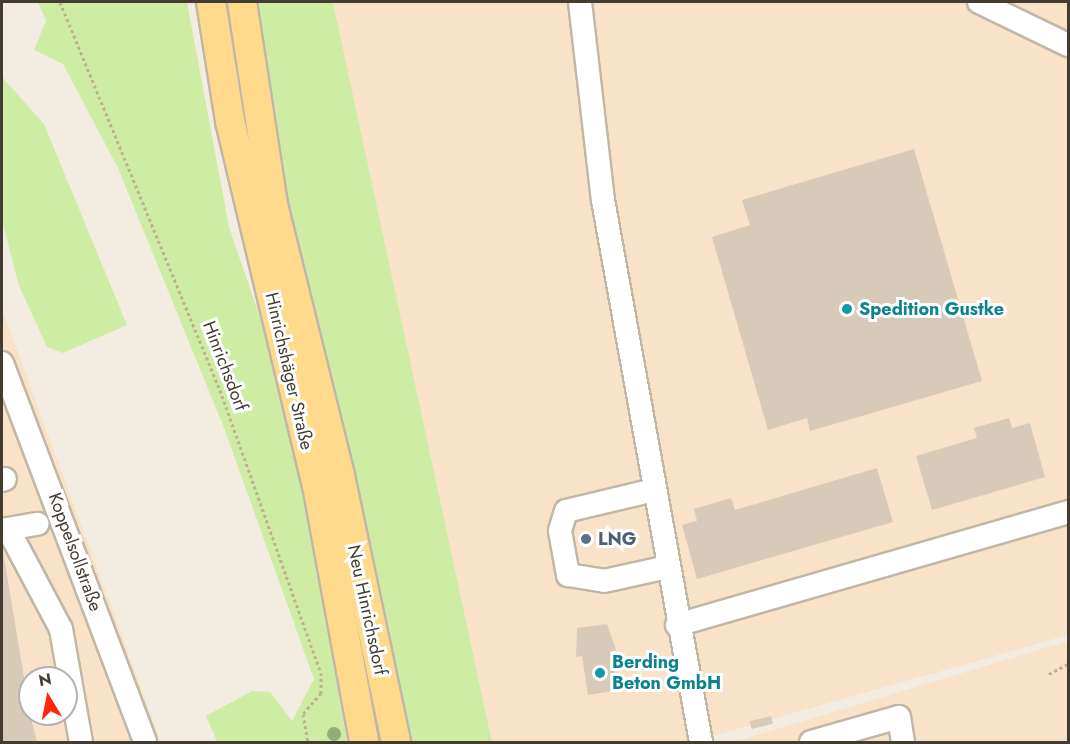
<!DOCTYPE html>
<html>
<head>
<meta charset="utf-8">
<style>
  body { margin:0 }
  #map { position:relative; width:1070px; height:744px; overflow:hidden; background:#f3ede1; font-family:Jost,sans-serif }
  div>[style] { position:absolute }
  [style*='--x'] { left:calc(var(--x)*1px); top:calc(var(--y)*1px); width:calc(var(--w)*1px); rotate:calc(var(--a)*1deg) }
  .commercial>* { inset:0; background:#f8e2c8 }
  .green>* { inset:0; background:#cfeca4 }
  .building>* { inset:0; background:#d8cab8; transform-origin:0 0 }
  .path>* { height:3px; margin-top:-1.5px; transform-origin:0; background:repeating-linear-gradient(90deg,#c2af92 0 3px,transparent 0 6px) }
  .roads { filter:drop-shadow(2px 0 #c1b7a6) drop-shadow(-2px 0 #c1b7a6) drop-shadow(0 2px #c1b7a6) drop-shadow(0 -2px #c1b7a6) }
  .minor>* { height:22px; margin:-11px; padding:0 11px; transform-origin:11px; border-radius:11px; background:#fff }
  .major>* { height:28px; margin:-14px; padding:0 14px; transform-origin:14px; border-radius:14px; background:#ffda8d }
  .trees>* { width:14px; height:14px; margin:-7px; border-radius:50%; background:#94ae77 }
  .dots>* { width:16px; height:16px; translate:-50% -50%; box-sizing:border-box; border:3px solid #fff; border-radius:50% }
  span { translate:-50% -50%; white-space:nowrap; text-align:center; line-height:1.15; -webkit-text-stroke:6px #fff; paint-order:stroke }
  .culture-label { font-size:18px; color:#0d838f; font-weight:700 }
  .left { translate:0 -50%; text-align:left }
  .street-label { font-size:18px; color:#443c31 }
  .service-label { font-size:18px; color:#4e5e75; font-weight:700 }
  .frame { position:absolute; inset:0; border:3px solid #443c31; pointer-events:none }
  .north { position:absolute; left:18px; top:666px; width:60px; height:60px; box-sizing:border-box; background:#fff; border:2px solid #b4b1ad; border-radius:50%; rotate:350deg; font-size:16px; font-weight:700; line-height:24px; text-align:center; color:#443c31 }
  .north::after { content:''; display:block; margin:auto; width:21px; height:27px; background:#ff270b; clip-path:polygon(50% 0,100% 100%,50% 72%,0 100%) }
</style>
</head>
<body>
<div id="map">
  <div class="commercial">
    <i style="clip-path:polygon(333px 2px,1068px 2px,1068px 635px,692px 742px,492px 742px)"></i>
    <i style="clip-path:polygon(evenodd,2px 309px,161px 742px,2px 742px,2px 309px,30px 678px,66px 678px,66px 714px,30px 714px,30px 678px)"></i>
    <i style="clip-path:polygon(1068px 641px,1068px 742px,736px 742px,754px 736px)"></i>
  </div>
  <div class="green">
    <i style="clip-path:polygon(38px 2px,187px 2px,229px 227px,277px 367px,301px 466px,347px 742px,217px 742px,206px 716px,252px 691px,270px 692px,292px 721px,314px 679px,224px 428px,118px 168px,63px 64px,34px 50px,46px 21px)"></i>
    <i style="clip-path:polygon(254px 2px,333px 2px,492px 742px,408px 742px,285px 204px)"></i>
    <i style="clip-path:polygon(2px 77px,44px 124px,127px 325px,63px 353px,47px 347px,19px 286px,2px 220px)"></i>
  </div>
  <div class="building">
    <i style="clip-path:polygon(914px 149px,982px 381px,810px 431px,807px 418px,768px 430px,712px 237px,750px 225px,742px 200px)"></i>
    <i style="clip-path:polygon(1009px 418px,1012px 428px,1030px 423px,1045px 477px,932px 510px,916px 456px,977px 438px,974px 428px)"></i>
    <i style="clip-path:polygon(877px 468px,893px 522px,697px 579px,682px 525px,697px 521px,694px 509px,731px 498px,735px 510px)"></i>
    <i style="clip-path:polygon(2px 545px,30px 714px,37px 742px,2px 742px)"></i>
    <i style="clip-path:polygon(607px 624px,616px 650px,611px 651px,618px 690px,588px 695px,582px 656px,576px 657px,577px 628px)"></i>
    <i style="left:771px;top:716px;width:8px;height:22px;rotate:76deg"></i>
  </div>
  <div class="path">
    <i style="--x:60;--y:2;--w:420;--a:67.6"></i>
    <i style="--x:220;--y:390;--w:300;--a:70.4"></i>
    <i style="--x:321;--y:673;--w:20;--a:90"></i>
    <i style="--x:321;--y:693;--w:28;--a:131"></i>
    <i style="--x:303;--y:714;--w:28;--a:80"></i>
    <i style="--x:1049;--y:674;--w:21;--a:-28"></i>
  </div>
  <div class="roads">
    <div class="minor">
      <i style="--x:580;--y:2;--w:199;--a:83.4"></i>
      <i style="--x:603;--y:200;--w:551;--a:79.75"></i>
      <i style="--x:979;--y:2;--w:99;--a:25.8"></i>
      <i style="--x:2;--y:363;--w:405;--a:69.3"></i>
      <i style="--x:2;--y:480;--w:3;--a:-18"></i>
      <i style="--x:654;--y:490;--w:90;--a:166.6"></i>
      <i style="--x:566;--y:511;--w:21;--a:107"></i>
      <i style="--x:560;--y:531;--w:45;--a:79.7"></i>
      <i style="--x:568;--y:575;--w:36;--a:9"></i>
      <i style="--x:604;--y:581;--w:65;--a:-12.5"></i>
      <i style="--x:8;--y:529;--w:113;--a:62.1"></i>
      <i style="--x:61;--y:629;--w:115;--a:80"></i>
      <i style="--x:2;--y:530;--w:36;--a:-10"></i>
      <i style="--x:677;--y:625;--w:407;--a:-16.1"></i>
      <i style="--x:811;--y:742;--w:91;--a:-15.9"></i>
      <i style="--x:899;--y:717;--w:25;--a:81"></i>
    </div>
    <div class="major">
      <i style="--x:211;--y:2;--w:121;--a:80.9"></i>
      <i style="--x:230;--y:121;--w:374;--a:76.6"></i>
      <i style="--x:317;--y:485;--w:261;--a:79.6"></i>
      <i style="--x:242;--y:2;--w:205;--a:81.3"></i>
      <i style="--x:273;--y:205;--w:279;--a:76.1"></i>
      <i style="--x:340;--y:476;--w:272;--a:78.1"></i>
    </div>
  </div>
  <div class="trees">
    <i style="left:334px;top:734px"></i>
  </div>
  <div class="dots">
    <i style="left:847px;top:309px;background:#0f9aa8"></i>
    <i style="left:586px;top:539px;background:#5c6f8a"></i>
    <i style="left:600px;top:673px;background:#0f9aa8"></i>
  </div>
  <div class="culture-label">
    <span class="left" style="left:859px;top:309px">Spedition Gustke</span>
    <span class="left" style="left:612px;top:673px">Berding<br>Beton GmbH</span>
  </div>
  <div class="street-label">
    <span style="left:225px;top:366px;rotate:69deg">Hinrichsdorf</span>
    <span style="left:289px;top:371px;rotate:77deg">Hinrichshäger Straße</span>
    <span style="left:75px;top:552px;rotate:70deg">Koppelsollstraße</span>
    <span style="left:367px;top:610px;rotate:78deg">Neu Hinrichsdorf</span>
  </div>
  <div class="service-label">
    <span class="left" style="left:598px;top:539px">LNG</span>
  </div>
  <div class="frame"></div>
  <div class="north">N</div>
</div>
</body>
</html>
